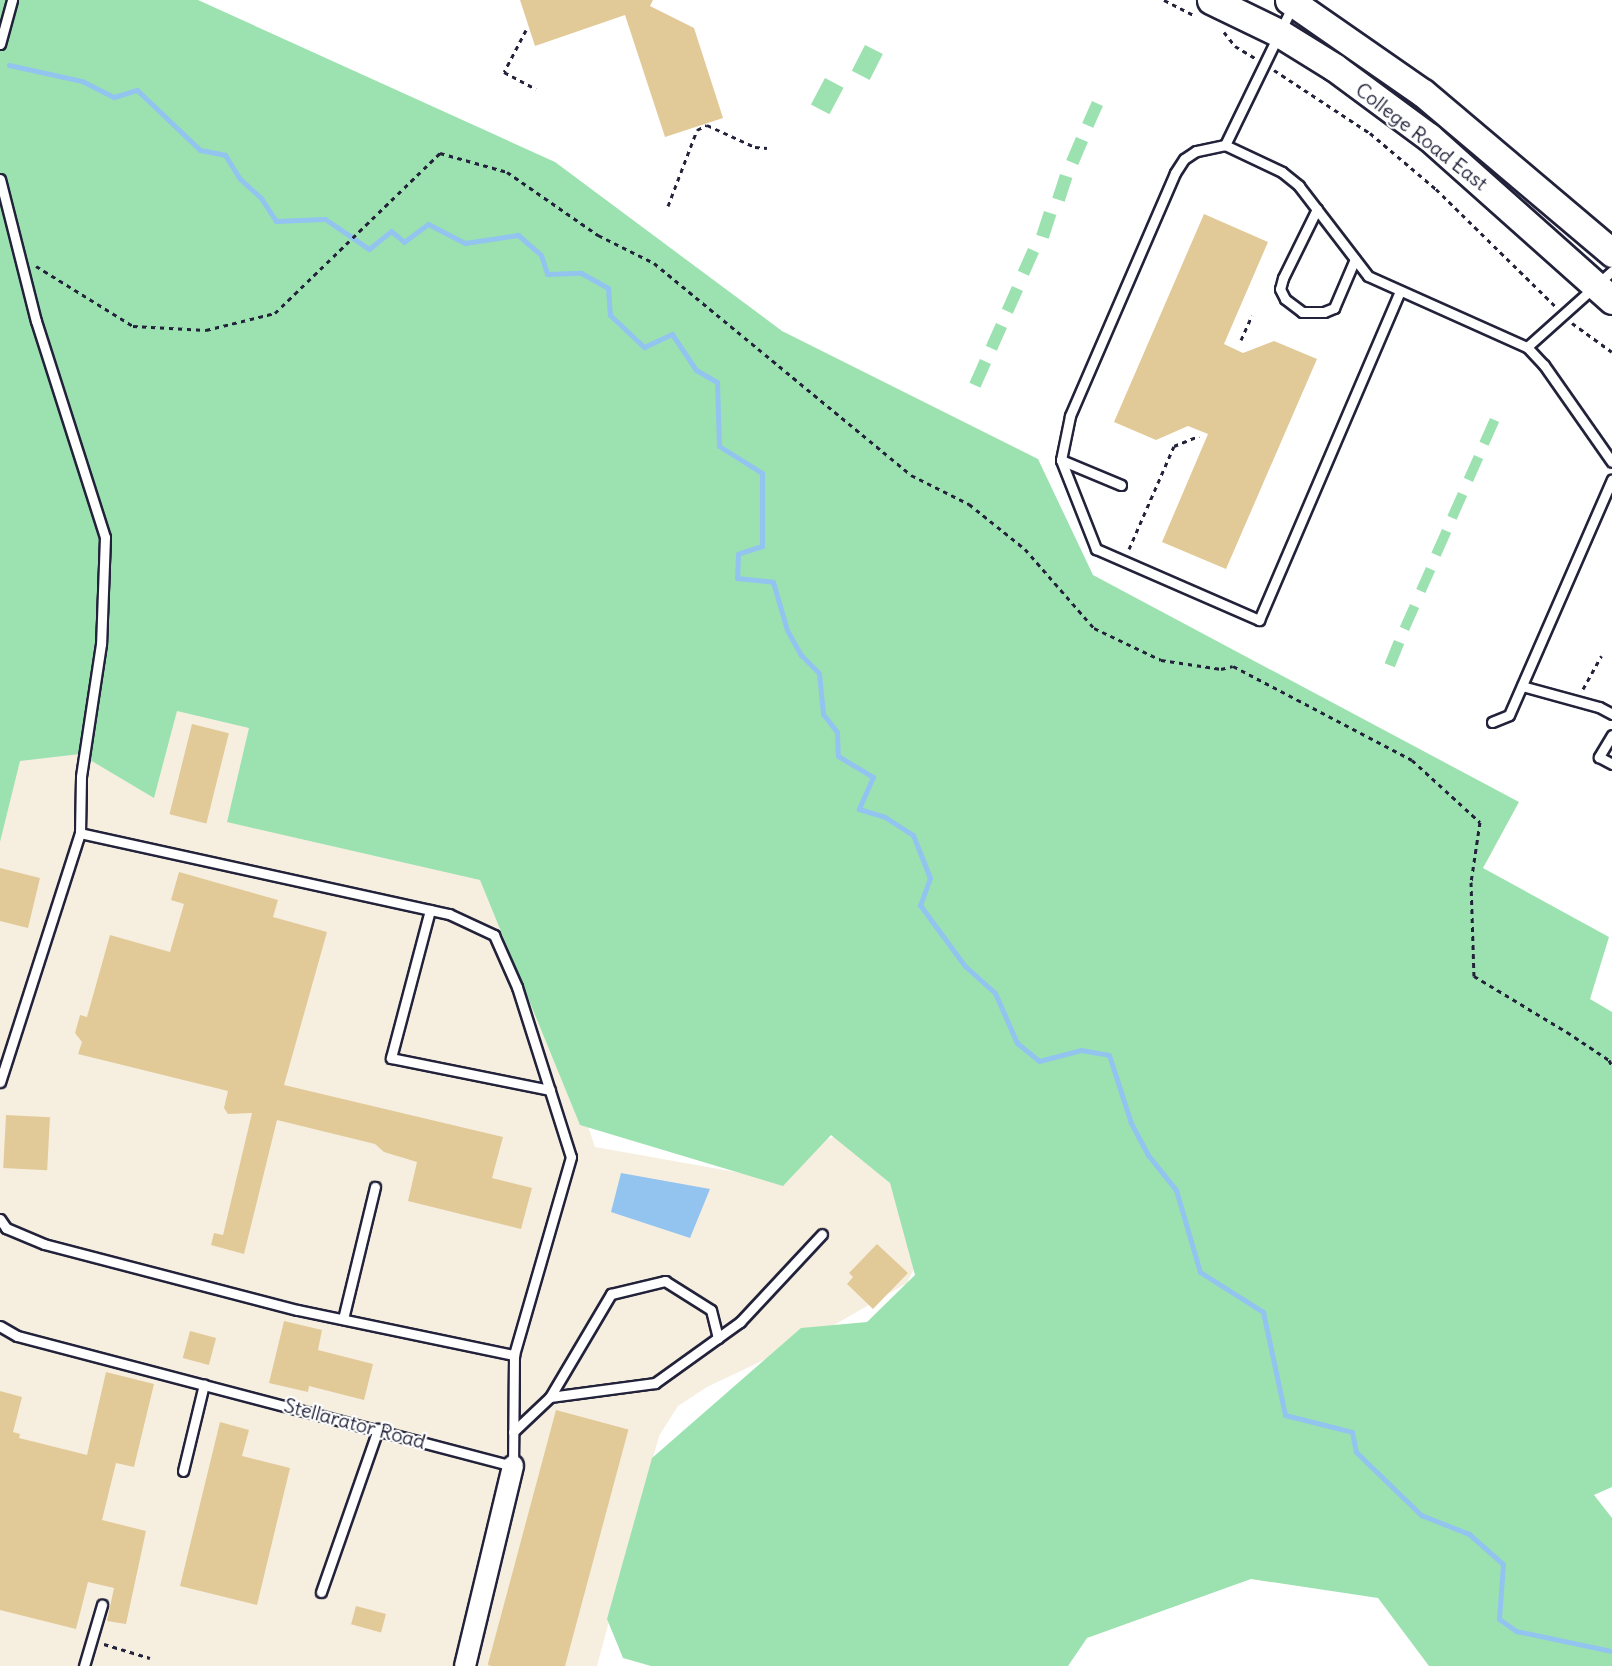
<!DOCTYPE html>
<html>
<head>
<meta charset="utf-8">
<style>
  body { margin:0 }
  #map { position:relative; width:1612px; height:1666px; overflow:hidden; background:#fff; font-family:Delius,sans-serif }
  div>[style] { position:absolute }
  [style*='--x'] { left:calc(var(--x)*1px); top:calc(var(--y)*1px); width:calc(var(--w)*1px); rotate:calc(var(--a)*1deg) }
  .built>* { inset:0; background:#f6efe0 }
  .green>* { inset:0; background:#9ce2b0; transform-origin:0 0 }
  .water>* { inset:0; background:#93c4ef }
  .stream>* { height:5px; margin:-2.5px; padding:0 2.5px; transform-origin:2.5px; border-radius:2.5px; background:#93c4ef }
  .building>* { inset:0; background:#e2ca98; transform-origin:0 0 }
  .path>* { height:3px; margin-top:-1.5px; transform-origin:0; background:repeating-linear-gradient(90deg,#22223b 0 4.5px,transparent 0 9px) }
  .roads { filter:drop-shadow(2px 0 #22223b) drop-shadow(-2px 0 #22223b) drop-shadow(0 2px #22223b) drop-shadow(0 -2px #22223b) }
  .lane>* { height:9px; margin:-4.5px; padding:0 4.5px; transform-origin:4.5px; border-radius:4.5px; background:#fff }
  .street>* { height:20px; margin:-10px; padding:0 10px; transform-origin:10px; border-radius:10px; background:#fff }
  .secondary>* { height:27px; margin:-13.5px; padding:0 13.5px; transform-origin:13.5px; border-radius:13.5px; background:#fff }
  span { translate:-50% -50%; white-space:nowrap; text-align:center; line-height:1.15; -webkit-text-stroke:4.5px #fff; paint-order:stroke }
  .street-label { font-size:20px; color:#22223b }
</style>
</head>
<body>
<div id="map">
  <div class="built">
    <i style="clip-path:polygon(172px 701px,220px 707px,513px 900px,595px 1147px,758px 1176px,792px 1151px,833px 1137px,866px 1139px,905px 1157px,920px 1257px,907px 1283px,815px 1336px,707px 1387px,678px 1406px,659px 1436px,597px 1666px,0 1666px,0 766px)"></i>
  </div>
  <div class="green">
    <i style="clip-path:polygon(0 0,198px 0,555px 162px,782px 331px,1038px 459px,1093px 575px,1519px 802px,1483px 868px,1609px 937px,1590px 999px,1612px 1012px,1612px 1487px,1594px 1495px,1612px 1518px,1612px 1666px,1429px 1666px,1378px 1598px,1251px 1579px,1087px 1638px,1068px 1666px,651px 1666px,623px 1658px,607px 1619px,652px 1458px,801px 1328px,867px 1322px,915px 1275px,890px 1183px,831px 1135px,783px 1186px,580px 1125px,480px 880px,227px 822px,249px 728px,177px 711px,154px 798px,80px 754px,20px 761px,0 842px)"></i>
    <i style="left:865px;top:45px;width:20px;height:29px;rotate:27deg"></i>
    <i style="left:825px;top:78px;width:21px;height:30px;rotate:28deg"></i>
    <i style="left:1092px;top:101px;width:12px;height:24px;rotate:24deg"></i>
    <i style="left:1076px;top:137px;width:13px;height:25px;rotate:23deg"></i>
    <i style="left:1060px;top:174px;width:13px;height:25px;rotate:18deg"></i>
    <i style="left:1044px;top:211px;width:13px;height:25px;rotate:18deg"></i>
    <i style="left:1028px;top:248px;width:12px;height:25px;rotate:24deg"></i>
    <i style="left:1012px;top:286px;width:12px;height:25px;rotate:24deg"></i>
    <i style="left:996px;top:323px;width:12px;height:25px;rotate:24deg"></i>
    <i style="left:980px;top:359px;width:12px;height:26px;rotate:24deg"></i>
    <i style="left:1490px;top:418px;width:10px;height:26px;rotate:24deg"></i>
    <i style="left:1474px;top:455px;width:10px;height:25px;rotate:24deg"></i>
    <i style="left:1458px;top:492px;width:10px;height:26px;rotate:24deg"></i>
    <i style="left:1442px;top:529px;width:10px;height:26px;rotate:24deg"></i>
    <i style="left:1426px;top:567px;width:10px;height:24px;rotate:24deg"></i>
    <i style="left:1410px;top:604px;width:10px;height:25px;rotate:24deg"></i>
    <i style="left:1394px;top:640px;width:11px;height:25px;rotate:22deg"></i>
  </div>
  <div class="water">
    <i style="clip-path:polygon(621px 1173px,710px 1189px,690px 1238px,611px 1212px)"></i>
  </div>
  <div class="stream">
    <i style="--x:9;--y:65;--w:75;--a:12.4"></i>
    <i style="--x:82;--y:81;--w:36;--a:27"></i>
    <i style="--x:114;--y:97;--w:24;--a:-17"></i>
    <i style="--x:137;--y:90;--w:87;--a:43.6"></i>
    <i style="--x:200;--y:150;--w:25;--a:11"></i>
    <i style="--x:225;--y:155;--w:28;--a:58"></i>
    <i style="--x:240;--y:179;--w:28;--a:42"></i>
    <i style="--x:261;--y:198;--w:27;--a:57"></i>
    <i style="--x:276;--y:221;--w:49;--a:-2.3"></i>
    <i style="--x:325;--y:219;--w:53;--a:34.3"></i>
    <i style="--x:369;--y:249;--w:28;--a:-39"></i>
    <i style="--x:391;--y:231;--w:17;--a:40"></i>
    <i style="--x:404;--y:242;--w:30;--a:-37"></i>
    <i style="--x:428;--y:224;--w:42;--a:27.2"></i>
    <i style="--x:465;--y:243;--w:54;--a:-8.6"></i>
    <i style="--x:518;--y:235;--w:30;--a:41"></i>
    <i style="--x:541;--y:255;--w:20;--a:72"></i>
    <i style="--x:547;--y:274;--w:34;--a:-2"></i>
    <i style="--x:581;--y:273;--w:31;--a:29"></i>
    <i style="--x:608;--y:288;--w:27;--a:86"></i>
    <i style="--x:610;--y:315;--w:47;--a:43.3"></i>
    <i style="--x:644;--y:347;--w:31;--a:-25"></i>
    <i style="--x:672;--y:334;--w:43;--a:56.3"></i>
    <i style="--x:696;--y:370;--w:24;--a:30"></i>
    <i style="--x:717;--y:382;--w:64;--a:88.2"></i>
    <i style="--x:719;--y:446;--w:51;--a:32.1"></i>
    <i style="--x:762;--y:473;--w:73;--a:90"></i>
    <i style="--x:762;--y:546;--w:25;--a:162"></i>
    <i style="--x:738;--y:554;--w:24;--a:92"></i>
    <i style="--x:737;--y:578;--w:36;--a:6"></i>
    <i style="--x:773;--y:582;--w:50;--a:73.7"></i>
    <i style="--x:787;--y:630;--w:29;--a:61"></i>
    <i style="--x:801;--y:655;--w:25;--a:45"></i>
    <i style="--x:819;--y:673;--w:41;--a:84.4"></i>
    <i style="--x:823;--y:714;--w:23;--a:52"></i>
    <i style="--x:837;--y:732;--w:24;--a:88"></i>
    <i style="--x:838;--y:756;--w:41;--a:31"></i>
    <i style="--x:873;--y:777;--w:35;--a:114"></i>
    <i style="--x:859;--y:809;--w:27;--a:17"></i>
    <i style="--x:885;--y:817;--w:33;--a:33"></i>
    <i style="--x:913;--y:835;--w:46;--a:68.4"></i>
    <i style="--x:930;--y:878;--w:29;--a:110"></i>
    <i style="--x:920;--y:905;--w:76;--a:53.6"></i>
    <i style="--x:965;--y:966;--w:40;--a:42"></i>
    <i style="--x:995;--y:993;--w:55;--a:66.3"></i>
    <i style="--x:1017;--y:1043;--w:28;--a:39"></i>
    <i style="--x:1039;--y:1061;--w:43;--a:-14.7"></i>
    <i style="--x:1081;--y:1050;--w:28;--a:10"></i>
    <i style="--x:1109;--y:1055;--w:71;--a:72.1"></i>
    <i style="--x:1131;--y:1123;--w:36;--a:62"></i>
    <i style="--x:1148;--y:1155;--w:45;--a:51.3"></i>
    <i style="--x:1176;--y:1190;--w:85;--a:73.7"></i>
    <i style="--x:1200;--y:1272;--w:75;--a:32.4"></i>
    <i style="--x:1263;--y:1312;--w:105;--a:77.9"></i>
    <i style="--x:1285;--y:1415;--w:69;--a:14.2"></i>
    <i style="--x:1352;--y:1432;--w:20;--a:79"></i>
    <i style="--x:1356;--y:1452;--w:91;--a:44.1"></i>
    <i style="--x:1421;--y:1515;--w:52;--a:21.6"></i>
    <i style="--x:1469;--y:1534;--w:45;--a:41.4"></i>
    <i style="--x:1503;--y:1564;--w:55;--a:94.2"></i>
    <i style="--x:1499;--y:1619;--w:21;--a:35"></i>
    <i style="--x:1516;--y:1631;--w:98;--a:11.8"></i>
  </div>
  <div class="building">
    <i style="clip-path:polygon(520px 0,653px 0,650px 6px,694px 28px,723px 118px,665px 137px,625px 15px,535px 46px)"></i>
    <i style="clip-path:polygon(1204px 214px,1268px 242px,1224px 344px,1243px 353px,1274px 341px,1317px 359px,1226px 569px,1162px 542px,1208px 434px,1188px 426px,1156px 440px,1114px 422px)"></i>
    <i style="left:192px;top:724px;width:38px;height:93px;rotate:14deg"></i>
    <i style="clip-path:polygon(0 868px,40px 878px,28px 928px,0 921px)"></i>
    <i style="clip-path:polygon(179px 872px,278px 900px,273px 917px,327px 932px,284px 1085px,503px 1137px,492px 1178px,532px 1188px,521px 1229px,408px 1201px,417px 1162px,384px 1152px,375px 1144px,277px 1120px,244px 1254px,211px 1245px,214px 1233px,223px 1235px,252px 1113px,228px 1114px,224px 1108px,228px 1091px,78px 1054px,82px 1042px,75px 1033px,80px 1015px,87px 1017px,110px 935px,170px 952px,184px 904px,171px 900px)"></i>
    <i style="left:6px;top:1115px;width:44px;height:53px;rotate:3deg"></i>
    <i style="clip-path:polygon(877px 1244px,908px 1273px,873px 1309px,847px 1284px,853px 1277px,849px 1273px)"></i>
    <i style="clip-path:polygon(284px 1321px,322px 1330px,318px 1350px,373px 1364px,364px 1400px,309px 1386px,308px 1392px,269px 1383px)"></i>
    <i style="left:190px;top:1331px;width:27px;height:28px;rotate:15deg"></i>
    <i style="clip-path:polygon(106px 1372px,154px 1384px,134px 1467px,116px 1463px,102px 1520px,146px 1531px,126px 1624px,107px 1621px,114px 1588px,88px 1582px,76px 1629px,0 1610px,0 1391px,22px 1397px,13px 1432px,20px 1434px,19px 1438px,87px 1455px)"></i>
    <i style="left:556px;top:1410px;width:75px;height:264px;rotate:15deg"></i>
    <i style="clip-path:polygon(220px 1422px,249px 1430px,242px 1456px,290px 1468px,257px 1605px,180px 1586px)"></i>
    <i style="left:356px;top:1606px;width:31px;height:19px;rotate:15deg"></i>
  </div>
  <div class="path">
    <i style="--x:1164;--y:0;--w:35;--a:27"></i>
    <i style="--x:526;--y:30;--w:47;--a:117.6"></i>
    <i style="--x:504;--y:72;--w:36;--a:28"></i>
    <i style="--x:1224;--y:32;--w:18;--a:52"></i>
    <i style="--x:1235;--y:46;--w:23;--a:31"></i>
    <i style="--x:1274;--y:70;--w:115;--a:33.3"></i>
    <i style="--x:1370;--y:133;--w:87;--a:40.3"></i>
    <i style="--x:1436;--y:189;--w:167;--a:44.5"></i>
    <i style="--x:668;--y:206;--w:81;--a:-69.1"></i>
    <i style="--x:697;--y:130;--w:11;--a:-27"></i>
    <i style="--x:707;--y:125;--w:53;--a:24.6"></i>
    <i style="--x:755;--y:147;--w:12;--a:5"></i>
    <i style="--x:36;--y:266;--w:114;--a:31.7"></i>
    <i style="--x:133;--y:326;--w:73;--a:3.1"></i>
    <i style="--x:206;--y:330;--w:71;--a:-13.8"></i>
    <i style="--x:275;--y:313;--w:230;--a:-44.1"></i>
    <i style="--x:440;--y:153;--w:70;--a:15.8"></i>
    <i style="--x:507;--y:172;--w:111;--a:34.7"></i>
    <i style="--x:598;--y:235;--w:63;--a:26.6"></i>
    <i style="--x:654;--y:263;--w:333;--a:39.5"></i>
    <i style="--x:911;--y:475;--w:65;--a:26.6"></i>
    <i style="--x:969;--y:504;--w:72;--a:38.8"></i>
    <i style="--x:1025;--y:549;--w:105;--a:48.9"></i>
    <i style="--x:1094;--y:628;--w:74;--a:25.5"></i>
    <i style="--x:1161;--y:660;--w:61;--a:8.5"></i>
    <i style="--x:1221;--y:669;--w:12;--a:-14"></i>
    <i style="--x:1233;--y:666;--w:202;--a:27.7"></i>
    <i style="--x:1412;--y:760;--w:92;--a:42.4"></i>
    <i style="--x:1480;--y:822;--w:61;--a:98.5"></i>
    <i style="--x:1471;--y:882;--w:94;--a:88.2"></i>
    <i style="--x:1474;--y:976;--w:109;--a:31.1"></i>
    <i style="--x:1567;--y:1032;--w:50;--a:33.7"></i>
    <i style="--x:1609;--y:1060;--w:7;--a:63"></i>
    <i style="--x:1572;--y:323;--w:49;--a:35.9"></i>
    <i style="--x:1241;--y:340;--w:27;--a:-66"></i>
    <i style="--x:1129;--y:549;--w:112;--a:-66.4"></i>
    <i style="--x:1174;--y:446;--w:27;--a:-22"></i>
    <i style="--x:1583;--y:689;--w:38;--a:-61"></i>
    <i style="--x:104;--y:1644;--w:48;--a:16.9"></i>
  </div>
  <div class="roads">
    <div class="lane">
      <i style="--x:1293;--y:5;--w:156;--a:115.9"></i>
      <i style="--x:1225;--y:145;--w:63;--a:25.3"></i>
      <i style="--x:1282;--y:172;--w:22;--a:39"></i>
      <i style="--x:1299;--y:186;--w:113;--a:52.5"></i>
      <i style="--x:1368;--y:276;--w:174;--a:24.1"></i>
      <i style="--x:1527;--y:347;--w:114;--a:-41.8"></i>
      <i style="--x:0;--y:44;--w:46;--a:-74.7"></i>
      <i style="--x:1225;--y:145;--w:30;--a:168"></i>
      <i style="--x:1196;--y:151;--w:14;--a:146"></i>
      <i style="--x:1184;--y:159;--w:17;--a:123"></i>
      <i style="--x:1175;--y:173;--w:265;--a:113.4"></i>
      <i style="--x:1070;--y:416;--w:45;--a:101.6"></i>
      <i style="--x:1061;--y:460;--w:96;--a:68.5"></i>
      <i style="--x:1096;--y:549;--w:178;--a:23.5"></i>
      <i style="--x:1259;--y:620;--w:358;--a:-66.8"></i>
      <i style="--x:0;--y:179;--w:146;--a:75.8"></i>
      <i style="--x:36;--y:321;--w:227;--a:72.3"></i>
      <i style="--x:105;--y:537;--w:107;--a:92.1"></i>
      <i style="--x:101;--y:644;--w:134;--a:98.6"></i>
      <i style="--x:81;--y:777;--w:56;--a:91"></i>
      <i style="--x:1317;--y:209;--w:77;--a:116.2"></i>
      <i style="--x:1283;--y:278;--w:11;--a:105"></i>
      <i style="--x:1280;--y:289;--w:11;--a:63"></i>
      <i style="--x:1285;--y:299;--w:21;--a:37"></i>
      <i style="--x:1302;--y:312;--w:22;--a:0"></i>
      <i style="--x:1324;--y:312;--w:11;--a:-22"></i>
      <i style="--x:1334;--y:308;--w:53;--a:-66.8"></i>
      <i style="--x:1527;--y:347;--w:25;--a:47"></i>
      <i style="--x:1544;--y:365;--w:118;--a:55"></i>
      <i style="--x:1061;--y:460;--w:65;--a:22.6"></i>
      <i style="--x:1522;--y:686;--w:80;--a:15.3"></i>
      <i style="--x:1599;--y:707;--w:15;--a:28"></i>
      <i style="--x:1492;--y:722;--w:18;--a:-22"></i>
      <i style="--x:1509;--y:715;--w:257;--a:-66.4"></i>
      <i style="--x:1612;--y:735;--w:26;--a:121"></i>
      <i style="--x:1599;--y:757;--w:15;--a:28"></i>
      <i style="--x:430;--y:910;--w:153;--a:104.8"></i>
      <i style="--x:391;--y:1058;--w:162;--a:11.4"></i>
      <i style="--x:0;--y:1082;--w:262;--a:-72.2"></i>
      <i style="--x:80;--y:833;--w:378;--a:12.4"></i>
      <i style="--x:449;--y:914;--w:50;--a:25"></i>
      <i style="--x:494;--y:935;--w:57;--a:66.1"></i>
      <i style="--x:517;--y:987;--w:178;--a:72.4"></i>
      <i style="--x:571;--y:1157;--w:206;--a:106.1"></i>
      <i style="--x:514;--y:1355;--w:111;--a:90.5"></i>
      <i style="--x:513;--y:1466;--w:513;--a:-165.31"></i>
      <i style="--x:17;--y:1336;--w:20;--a:-150"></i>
      <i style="--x:0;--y:1219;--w:11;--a:56"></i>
      <i style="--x:6;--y:1228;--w:41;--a:22.8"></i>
      <i style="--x:44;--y:1244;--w:262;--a:14.6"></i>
      <i style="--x:298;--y:1310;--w:221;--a:11.8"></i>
      <i style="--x:343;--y:1319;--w:136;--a:-76.4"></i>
      <i style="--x:550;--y:1397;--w:120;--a:-59.4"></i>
      <i style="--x:611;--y:1294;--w:56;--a:-13.5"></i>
      <i style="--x:665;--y:1281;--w:54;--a:32.2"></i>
      <i style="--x:711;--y:1310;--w:29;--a:76"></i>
      <i style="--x:513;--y:1432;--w:51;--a:-43.4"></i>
      <i style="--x:550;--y:1397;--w:106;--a:-7.6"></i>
      <i style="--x:655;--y:1383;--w:105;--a:-35.7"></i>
      <i style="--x:740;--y:1322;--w:120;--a:-47"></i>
      <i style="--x:183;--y:1471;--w:89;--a:-76.4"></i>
      <i style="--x:321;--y:1592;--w:173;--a:-70.7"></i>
      <i style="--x:84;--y:1666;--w:64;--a:-73.6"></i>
    </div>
    <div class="street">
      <i style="--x:465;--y:1666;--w:206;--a:-76.5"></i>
    </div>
    <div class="secondary">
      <i style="--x:1211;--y:0;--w:76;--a:25.9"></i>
      <i style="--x:1279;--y:33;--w:65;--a:31.7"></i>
      <i style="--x:1334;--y:67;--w:118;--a:36.4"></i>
      <i style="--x:1429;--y:137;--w:245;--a:41.7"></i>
      <i style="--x:1289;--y:0;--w:163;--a:34.8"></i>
      <i style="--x:1423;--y:93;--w:248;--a:40.2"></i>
    </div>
  </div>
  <div class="street-label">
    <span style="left:1422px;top:136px;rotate:38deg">College Road East</span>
    <span style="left:355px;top:1423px;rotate:15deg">Stellarator Road</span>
  </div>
</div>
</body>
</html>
